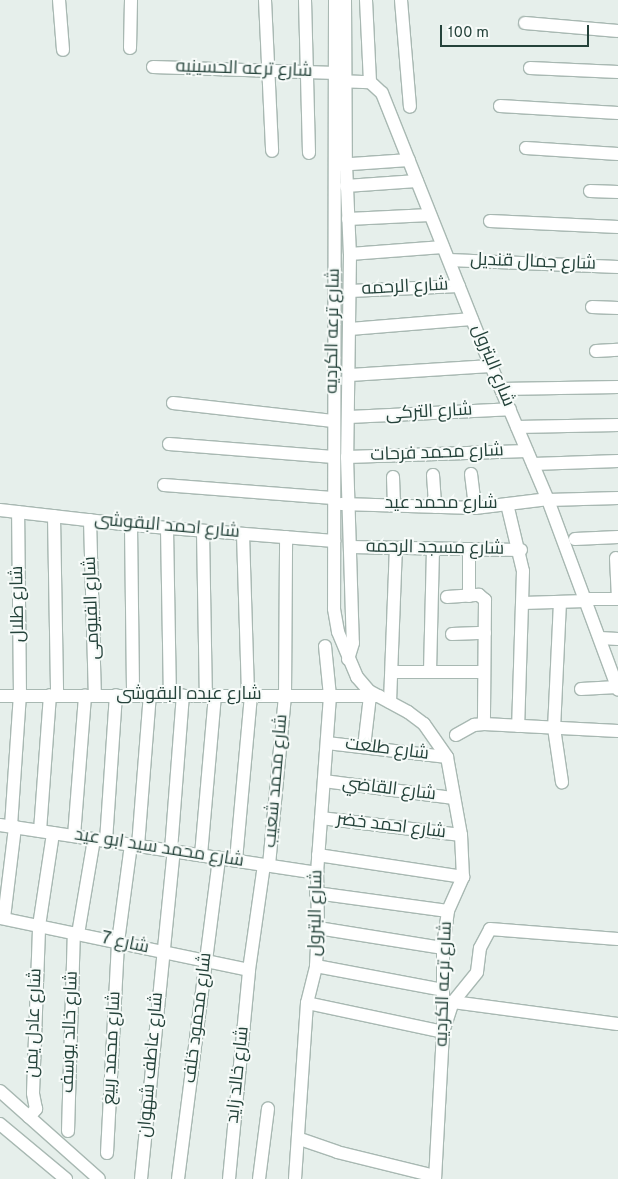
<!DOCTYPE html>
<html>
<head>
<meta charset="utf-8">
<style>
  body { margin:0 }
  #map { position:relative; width:618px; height:1179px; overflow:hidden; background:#e6efeb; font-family:Overpass,Cairo,sans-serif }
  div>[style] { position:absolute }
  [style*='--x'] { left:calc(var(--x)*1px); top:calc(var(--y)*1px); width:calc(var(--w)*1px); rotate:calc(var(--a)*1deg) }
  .roads { filter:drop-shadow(1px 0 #a8b8b2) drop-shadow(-1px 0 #a8b8b2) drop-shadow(0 1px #a8b8b2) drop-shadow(0 -1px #a8b8b2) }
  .minor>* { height:12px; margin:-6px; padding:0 6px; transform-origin:6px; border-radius:6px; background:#fff }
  span { translate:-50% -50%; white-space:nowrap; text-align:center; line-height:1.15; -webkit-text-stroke:4px #f7fbf9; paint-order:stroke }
  .street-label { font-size:18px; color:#24423a }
  .scale { position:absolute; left:440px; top:25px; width:149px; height:22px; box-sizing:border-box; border:2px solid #24423a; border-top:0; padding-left:6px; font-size:15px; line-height:18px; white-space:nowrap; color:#24423a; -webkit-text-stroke:4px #f7fbf9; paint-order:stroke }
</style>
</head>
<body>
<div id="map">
  <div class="roads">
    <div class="minor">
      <i style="--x:59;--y:0;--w:50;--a:85.4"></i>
      <i style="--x:265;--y:0;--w:151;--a:87.3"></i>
      <i style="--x:305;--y:0;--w:153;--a:88.5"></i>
      <i style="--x:335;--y:0;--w:609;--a:90.09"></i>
      <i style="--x:334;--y:609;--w:23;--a:80"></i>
      <i style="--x:338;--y:632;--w:49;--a:67.1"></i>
      <i style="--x:357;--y:677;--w:18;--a:49"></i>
      <i style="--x:369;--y:691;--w:44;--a:28.3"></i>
      <i style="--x:408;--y:712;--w:20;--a:37"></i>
      <i style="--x:424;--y:724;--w:40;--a:55.1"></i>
      <i style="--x:447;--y:757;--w:79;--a:79.8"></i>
      <i style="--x:461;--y:835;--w:42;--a:87.3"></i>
      <i style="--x:463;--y:877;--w:37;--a:114"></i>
      <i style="--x:448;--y:911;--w:37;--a:98"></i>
      <i style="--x:443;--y:948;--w:84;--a:90"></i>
      <i style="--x:443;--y:1032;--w:147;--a:93.1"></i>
      <i style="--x:345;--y:0;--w:164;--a:89.7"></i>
      <i style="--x:346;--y:164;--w:90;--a:87.5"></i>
      <i style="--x:350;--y:254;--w:203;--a:90.8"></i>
      <i style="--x:347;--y:457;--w:186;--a:88.2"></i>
      <i style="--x:353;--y:643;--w:17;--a:107"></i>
      <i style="--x:366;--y:0;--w:82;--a:87.2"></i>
      <i style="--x:401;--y:0;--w:107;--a:85.2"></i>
      <i style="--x:525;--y:23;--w:93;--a:4.9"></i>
      <i style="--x:130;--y:48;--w:48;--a:-88.8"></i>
      <i style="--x:153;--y:67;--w:183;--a:1.9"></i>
      <i style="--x:530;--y:68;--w:88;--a:2.6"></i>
      <i style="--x:336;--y:81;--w:34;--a:2"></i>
      <i style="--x:370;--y:82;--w:16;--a:43"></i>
      <i style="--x:382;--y:93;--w:273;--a:68.3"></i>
      <i style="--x:483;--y:347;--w:166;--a:67"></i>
      <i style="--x:548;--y:500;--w:202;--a:69.7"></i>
      <i style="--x:500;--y:106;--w:118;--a:3.4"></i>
      <i style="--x:526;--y:148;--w:92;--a:3.7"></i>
      <i style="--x:337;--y:165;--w:72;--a:-4"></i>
      <i style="--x:346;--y:186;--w:71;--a:-4"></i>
      <i style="--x:590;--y:191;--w:28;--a:2"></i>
      <i style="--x:348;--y:219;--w:82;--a:-2.8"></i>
      <i style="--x:490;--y:221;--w:128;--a:2.7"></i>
      <i style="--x:350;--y:254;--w:93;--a:-4.3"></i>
      <i style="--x:449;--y:260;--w:169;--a:2.4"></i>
      <i style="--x:350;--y:291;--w:109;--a:-2.6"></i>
      <i style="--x:592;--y:307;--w:26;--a:2"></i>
      <i style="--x:350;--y:329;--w:122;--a:-4.7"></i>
      <i style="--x:596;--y:351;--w:22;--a:-3"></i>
      <i style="--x:350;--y:375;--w:141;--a:-3.7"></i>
      <i style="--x:501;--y:389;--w:117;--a:-1"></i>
      <i style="--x:173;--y:403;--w:161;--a:6.4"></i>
      <i style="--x:349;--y:417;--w:161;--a:-2.8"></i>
      <i style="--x:517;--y:427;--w:101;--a:-1.1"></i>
      <i style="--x:169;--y:444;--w:165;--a:4.5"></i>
      <i style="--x:347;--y:457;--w:180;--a:-1.9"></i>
      <i style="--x:533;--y:464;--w:85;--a:-2"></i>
      <i style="--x:471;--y:474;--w:34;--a:83"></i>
      <i style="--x:433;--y:475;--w:32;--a:86"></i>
      <i style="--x:393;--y:477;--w:28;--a:88"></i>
      <i style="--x:164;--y:485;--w:169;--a:4.4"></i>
      <i style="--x:548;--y:500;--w:70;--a:-1.6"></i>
      <i style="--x:341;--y:504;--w:134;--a:1.7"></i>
      <i style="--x:475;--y:508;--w:74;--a:-7"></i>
      <i style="--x:507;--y:504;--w:69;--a:76.6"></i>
      <i style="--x:523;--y:571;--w:155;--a:91.8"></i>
      <i style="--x:0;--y:510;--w:132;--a:6.5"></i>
      <i style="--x:131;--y:525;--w:204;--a:4.5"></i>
      <i style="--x:54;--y:516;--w:179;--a:89"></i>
      <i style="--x:90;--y:520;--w:175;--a:88.4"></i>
      <i style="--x:131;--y:525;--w:170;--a:89.3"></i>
      <i style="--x:167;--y:528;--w:167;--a:89"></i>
      <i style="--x:203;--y:531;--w:164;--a:89"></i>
      <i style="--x:243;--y:534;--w:162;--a:88.2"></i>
      <i style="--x:575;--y:539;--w:43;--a:-2.7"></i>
      <i style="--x:350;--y:547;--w:171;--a:1"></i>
      <i style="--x:616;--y:558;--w:41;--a:87.2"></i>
      <i style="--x:469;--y:596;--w:47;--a:-90"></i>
      <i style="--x:447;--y:597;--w:32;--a:-4"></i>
      <i style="--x:479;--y:595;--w:8;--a:40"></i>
      <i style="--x:485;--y:600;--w:124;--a:90.5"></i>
      <i style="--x:585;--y:599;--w:33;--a:0"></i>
      <i style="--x:560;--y:602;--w:126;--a:92.7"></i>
      <i style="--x:554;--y:728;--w:55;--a:81.6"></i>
      <i style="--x:523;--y:603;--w:63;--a:-1.8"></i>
      <i style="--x:452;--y:634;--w:33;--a:-2"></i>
      <i style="--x:600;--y:638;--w:18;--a:3"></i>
      <i style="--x:392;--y:672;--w:92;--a:0"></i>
      <i style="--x:430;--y:672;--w:123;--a:-88.6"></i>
      <i style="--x:581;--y:689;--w:36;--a:-3"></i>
      <i style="--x:0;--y:696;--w:379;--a:0"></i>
      <i style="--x:390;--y:702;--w:154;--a:-87.8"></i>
      <i style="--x:456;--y:735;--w:21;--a:-29"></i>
      <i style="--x:474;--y:725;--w:10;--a:-6"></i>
      <i style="--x:484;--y:724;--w:134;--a:3"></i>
      <i style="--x:327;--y:743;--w:121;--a:6.7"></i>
      <i style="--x:364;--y:747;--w:51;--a:-83.3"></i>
      <i style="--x:324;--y:781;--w:131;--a:7.5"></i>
      <i style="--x:321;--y:818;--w:141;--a:6.9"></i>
      <i style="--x:0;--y:825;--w:321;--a:8.6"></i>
      <i style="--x:11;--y:826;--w:131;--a:-86.1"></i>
      <i style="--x:20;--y:695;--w:183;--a:-90.6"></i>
      <i style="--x:40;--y:831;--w:136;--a:-85.8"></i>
      <i style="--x:74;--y:836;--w:141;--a:-85.5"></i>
      <i style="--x:106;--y:841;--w:146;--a:-86.1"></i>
      <i style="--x:138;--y:846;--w:151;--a:-85.5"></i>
      <i style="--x:171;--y:850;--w:155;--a:-85.6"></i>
      <i style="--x:201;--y:855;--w:160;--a:-85"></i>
      <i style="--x:318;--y:855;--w:147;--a:8.6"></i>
      <i style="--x:236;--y:860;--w:165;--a:-84.8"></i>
      <i style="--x:269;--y:865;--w:170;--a:-84.6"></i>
      <i style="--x:285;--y:696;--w:159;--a:-89.6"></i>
      <i style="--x:316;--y:893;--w:133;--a:7.8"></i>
      <i style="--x:0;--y:918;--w:254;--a:11.8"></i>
      <i style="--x:4;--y:918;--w:92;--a:-83.1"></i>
      <i style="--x:318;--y:928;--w:127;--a:9.1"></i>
      <i style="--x:78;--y:934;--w:96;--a:-80.4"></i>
      <i style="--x:316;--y:966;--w:129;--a:10.7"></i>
      <i style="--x:453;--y:1002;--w:166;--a:7.6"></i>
      <i style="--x:307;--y:1003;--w:139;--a:12"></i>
      <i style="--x:443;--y:1032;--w:32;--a:-72"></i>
      <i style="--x:453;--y:1002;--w:38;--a:-51"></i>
      <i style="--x:477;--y:972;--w:24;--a:-83"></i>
      <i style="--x:480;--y:948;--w:21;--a:-62"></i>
      <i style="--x:490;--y:929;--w:128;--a:4.5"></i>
      <i style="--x:0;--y:1091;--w:132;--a:41.6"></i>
      <i style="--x:29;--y:1117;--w:11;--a:-49"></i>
      <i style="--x:36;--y:1109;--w:16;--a:-101"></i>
      <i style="--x:33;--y:1093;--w:167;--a:-87.9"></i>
      <i style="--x:39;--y:926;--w:94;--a:-81.4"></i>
      <i style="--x:0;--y:1124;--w:86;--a:39.8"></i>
      <i style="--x:68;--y:1131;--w:198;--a:-88.3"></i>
      <i style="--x:300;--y:1139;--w:39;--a:19"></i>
      <i style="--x:337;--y:1152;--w:101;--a:13.8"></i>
      <i style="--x:107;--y:1153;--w:211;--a:-87"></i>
      <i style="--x:118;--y:942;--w:98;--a:-82.4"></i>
      <i style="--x:141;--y:1179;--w:330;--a:-84.3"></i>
      <i style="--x:178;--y:1179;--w:324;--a:-82.7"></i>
      <i style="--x:229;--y:1179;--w:210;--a:-84.5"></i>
      <i style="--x:249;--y:970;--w:106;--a:-81.9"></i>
      <i style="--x:259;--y:1179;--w:71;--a:-82.7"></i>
      <i style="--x:295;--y:1179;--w:176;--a:-86.1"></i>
      <i style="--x:307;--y:1003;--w:38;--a:-76"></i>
      <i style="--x:316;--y:966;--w:38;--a:-87"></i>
      <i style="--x:318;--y:928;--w:55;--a:-91"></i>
      <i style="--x:317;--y:873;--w:177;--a:-85.8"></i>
      <i style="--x:330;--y:696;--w:50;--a:-95.7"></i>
    </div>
  </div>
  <div class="street-label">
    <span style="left:244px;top:70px;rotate:2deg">شارع ترعه الحسينيه</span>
    <span style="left:533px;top:263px;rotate:2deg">شارع جمال قنديل</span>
    <span style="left:405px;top:288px;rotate:-3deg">شارع الرحمه</span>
    <span style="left:334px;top:331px;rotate:-89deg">شارع ترعه الكرديه</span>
    <span style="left:492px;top:366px;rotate:68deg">شارع البترول</span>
    <span style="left:429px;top:413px;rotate:-3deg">شارع التركى</span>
    <span style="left:437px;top:454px;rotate:-2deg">شارع محمد فرحات</span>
    <span style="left:441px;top:504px">شارع محمد عيد</span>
    <span style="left:167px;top:527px;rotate:5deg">شارع احمد البقوشى</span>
    <span style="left:435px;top:549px;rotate:1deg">شارع مسجد الرحمه</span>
    <span style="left:19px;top:604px;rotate:-91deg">شارع طلال</span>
    <span style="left:93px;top:608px;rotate:-92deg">شارع الفيومى</span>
    <span style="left:189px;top:695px">شارع عبده البقوشى</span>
    <span style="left:387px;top:750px;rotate:7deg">شارع طلعت</span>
    <span style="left:277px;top:781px;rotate:-85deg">شارع محمد شعيب</span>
    <span style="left:389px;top:790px;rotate:7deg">شارع القاضي</span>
    <span style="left:391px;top:827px;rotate:7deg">شارع احمد خضر</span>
    <span style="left:159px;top:849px;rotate:9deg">شارع محمد سيد ابو عيد</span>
    <span style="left:317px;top:913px;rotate:-89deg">شارع البترول</span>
    <span style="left:125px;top:944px;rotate:12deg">شارع 7</span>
    <span style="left:445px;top:984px;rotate:-88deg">شارع ترعه الكرديه</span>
    <span style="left:199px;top:1018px;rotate:-83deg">شارع محمود خلف</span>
    <span style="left:35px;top:1023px;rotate:-88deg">شارع عادل يمن</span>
    <span style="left:71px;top:1032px;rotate:-88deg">شارع خالد يوسف</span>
    <span style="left:113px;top:1048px;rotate:-87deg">شارع محمد ربيع</span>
    <span style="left:152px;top:1065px;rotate:-85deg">شارع عاطف شهوان</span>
    <span style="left:239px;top:1075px;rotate:-84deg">شارع خالد زايد</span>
  </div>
  <div class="scale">100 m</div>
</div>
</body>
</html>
